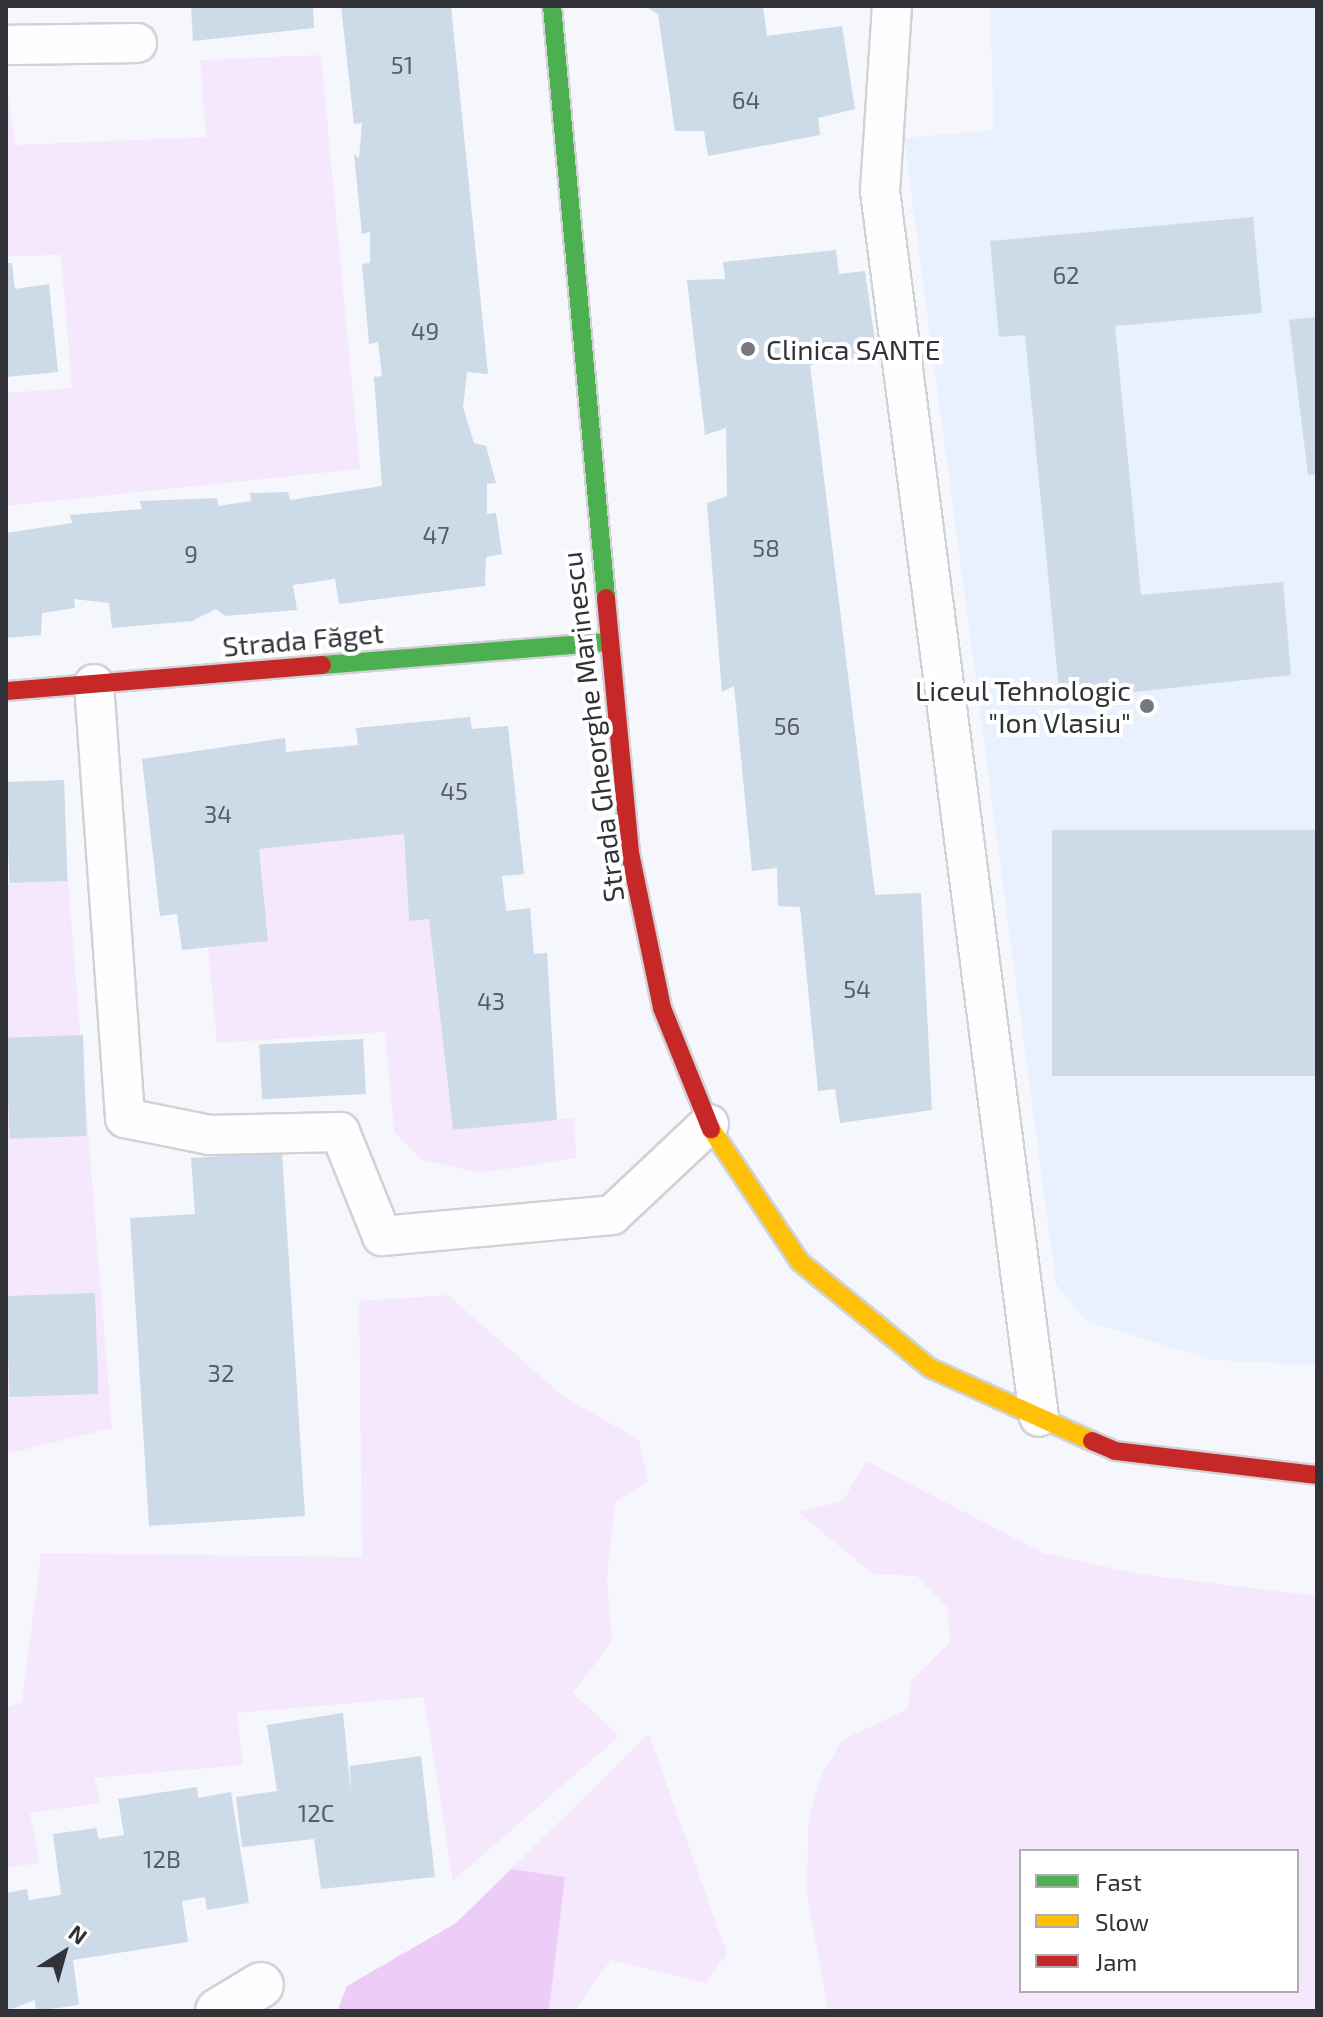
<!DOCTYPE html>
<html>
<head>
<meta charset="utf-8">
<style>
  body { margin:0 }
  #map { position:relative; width:1323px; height:2017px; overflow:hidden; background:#f5f7fc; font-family:"Exo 2",sans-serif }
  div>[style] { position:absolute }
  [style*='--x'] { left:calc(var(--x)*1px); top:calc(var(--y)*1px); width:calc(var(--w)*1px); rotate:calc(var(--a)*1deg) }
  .built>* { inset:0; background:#e9f0fe }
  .green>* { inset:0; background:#f6e8fc }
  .forest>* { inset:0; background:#edccf8 }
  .building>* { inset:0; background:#ccdbe7; transform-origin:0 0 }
  .roads { filter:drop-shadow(2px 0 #d0d2d6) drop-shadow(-2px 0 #d0d2d6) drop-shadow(0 2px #d0d2d6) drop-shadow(0 -2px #d0d2d6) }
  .lane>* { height:38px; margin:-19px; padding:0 19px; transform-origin:19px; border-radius:19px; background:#fefeff }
  .street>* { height:44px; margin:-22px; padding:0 22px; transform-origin:22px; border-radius:22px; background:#fefeff }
  .fast>* { height:18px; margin:-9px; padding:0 9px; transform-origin:9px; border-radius:9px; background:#4caf50 }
  .slow>* { height:18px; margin:-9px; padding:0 9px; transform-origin:9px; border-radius:9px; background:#ffc107 }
  .jam>* { height:18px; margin:-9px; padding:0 9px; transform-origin:9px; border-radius:9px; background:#c62828 }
  .dots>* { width:22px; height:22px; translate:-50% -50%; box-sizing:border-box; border:4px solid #fff; border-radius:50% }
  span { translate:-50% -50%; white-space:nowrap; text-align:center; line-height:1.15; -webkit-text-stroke:8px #fff; paint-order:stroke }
  .number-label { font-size:24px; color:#585d64 }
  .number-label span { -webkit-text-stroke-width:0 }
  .poi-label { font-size:28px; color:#313339 }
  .left { translate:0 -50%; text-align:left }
  .right { translate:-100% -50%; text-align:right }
  .street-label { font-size:28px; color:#313339 }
  .frame { position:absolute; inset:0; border:8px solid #313339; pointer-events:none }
  .legend { position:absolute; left:1019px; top:1849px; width:280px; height:144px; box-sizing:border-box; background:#fff; border:2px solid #adadb0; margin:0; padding:10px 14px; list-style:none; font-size:24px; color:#313339 }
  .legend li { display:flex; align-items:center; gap:16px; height:40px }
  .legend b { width:40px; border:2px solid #adadb0 }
  .north { position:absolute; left:24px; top:1913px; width:80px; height:80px; -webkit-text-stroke:6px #fff; paint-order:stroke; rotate:37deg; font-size:22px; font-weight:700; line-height:32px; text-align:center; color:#313339 }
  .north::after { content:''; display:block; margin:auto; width:28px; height:36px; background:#313339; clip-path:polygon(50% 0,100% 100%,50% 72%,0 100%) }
</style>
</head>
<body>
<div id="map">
  <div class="built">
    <i style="clip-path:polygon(990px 6px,1317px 6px,1317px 1365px,1213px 1360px,1086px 1321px,1056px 1284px,904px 138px,994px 130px)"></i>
  </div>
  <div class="green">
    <i style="clip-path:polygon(321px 55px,360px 469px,6px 506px,6px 393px,72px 388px,61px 255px,6px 256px,6px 80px,15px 145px,206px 137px,200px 60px)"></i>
    <i style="clip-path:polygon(404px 834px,409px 921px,429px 919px,453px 1130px,574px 1118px,576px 1158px,480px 1173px,423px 1160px,394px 1132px,385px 1032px,217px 1043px,208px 946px,268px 940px,259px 849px)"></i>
    <i style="clip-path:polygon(68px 881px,112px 1428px,6px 1454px,6px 884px)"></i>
    <i style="clip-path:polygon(448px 1295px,563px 1396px,639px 1440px,648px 1481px,615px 1502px,607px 1577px,612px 1641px,573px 1693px,619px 1736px,453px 1881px,424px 1697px,237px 1713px,243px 1765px,94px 1778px,101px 1803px,30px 1813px,40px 1863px,6px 1868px,6px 1707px,22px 1702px,41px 1553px,362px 1557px,359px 1301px)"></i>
    <i style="clip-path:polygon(evenodd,866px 1461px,1043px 1553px,1139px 1574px,1317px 1596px,1317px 2011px,828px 2011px,807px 1894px,808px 1825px,819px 1780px,842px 1740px,908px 1709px,911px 1682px,950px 1642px,947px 1607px,917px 1576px,873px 1574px,798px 1512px,843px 1501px,866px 1461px,1021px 1851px,1297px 1851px,1297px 1991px,1021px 1991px,1021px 1851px)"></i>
    <i style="clip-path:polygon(649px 1734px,727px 1954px,705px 1983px,611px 1960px,574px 2011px,549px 2011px,565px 1877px,511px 1869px)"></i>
  </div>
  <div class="forest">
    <i style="clip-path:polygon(511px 1869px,565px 1877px,549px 2011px,337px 2011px,347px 1986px,456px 1923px)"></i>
  </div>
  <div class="building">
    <i style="clip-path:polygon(191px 6px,313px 6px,314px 28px,193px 41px)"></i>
    <i style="clip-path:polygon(341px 6px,451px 6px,488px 374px,467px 372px,463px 407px,474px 443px,486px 446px,496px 483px,487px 484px,487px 514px,496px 513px,502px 554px,486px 557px,485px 586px,339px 604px,335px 579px,293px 585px,297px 610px,225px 616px,216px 609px,192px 621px,112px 628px,109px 603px,74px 599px,75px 608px,42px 613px,41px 635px,6px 638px,6px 533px,72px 523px,70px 515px,142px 509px,140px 501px,217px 498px,218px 506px,251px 501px,250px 493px,288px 492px,290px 500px,382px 486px,374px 377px,382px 376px,378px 342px,369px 344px,362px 264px,370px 263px,370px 232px,362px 234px,354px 154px,359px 158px,362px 123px,354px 124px)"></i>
    <i style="clip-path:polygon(644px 6px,763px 6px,767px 36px,842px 26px,855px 109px,818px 118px,820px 135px,708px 156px,704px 131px,675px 131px,658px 14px)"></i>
    <i style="clip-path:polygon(1253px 217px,1262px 313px,1115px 326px,1141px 595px,1283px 582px,1291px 675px,1060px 700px,1025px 335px,999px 337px,990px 241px)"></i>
    <i style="clip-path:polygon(836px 250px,839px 274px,865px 271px,877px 355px,810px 365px,875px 895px,921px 893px,932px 1110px,840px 1123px,835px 1089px,818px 1091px,800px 907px,778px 906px,777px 868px,752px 871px,734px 686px,722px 692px,707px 503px,727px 496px,726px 428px,705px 435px,687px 280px,725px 279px,723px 262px)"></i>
    <i style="clip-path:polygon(6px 263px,12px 263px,15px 289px,49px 284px,58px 372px,6px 377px)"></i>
    <i style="clip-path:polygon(1317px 317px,1317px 474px,1308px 475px,1289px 320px)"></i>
    <i style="clip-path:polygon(470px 717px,472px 729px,508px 726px,524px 874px,502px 876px,506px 911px,530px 908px,534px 954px,547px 953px,557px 1120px,453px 1130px,429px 919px,409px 921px,404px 834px,259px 849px,268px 941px,182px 950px,177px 914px,160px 916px,142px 759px,285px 738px,286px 752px,358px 745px,356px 728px)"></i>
    <i style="left:64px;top:780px;width:101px;height:58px;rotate:88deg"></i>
    <i style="left:1317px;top:830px;width:246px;height:265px;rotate:90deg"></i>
    <i style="left:83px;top:1035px;width:101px;height:77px;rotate:88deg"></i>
    <i style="left:363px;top:1039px;width:55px;height:104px;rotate:87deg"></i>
    <i style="clip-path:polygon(282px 1152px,305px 1516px,149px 1526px,130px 1218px,195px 1214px,191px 1158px)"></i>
    <i style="left:95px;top:1293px;width:101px;height:89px;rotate:88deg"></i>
    <i style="clip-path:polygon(343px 1713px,351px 1794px,350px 1766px,421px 1756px,435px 1877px,321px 1889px,314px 1839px,242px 1847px,236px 1797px,277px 1791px,267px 1725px)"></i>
    <i style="clip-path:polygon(197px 1787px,198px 1798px,231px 1792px,249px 1903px,207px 1910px,205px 1897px,182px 1901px,188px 1942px,73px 1960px,79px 2005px,36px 2011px,35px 2000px,6px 2011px,6px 1893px,27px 1889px,29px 1900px,61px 1895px,53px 1834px,96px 1828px,99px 1839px,124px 1835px,118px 1799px)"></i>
  </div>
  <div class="roads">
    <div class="lane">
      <i style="--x:892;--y:6;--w:185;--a:93.7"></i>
      <i style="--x:880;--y:191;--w:1236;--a:82.61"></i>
      <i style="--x:6;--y:45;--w:131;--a:-0.9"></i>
      <i style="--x:94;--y:684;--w:435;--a:85.9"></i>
      <i style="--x:125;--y:1118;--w:86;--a:11.4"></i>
      <i style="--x:209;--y:1135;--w:131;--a:-1.3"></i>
      <i style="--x:340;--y:1132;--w:112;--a:68"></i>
      <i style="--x:382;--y:1236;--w:231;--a:-5.2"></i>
      <i style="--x:612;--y:1215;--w:133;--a:-43.2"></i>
    </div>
    <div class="street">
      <i style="--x:218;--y:2011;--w:50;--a:-31.2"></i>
    </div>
    <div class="fast">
      <i style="--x:552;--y:6;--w:594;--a:84.79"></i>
      <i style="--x:322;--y:665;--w:284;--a:-4.6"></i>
    </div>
    <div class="slow">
      <i style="--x:711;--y:1129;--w:160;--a:56.2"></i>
      <i style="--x:800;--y:1262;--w:168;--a:39.2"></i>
      <i style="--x:930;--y:1368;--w:178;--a:24.3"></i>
    </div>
    <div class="jam">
      <i style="--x:606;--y:598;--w:256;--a:84.6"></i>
      <i style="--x:630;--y:853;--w:158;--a:78.3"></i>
      <i style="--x:662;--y:1008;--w:131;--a:68"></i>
      <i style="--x:6;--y:691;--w:317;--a:-4.7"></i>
      <i style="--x:1092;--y:1441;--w:25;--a:23"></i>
      <i style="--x:1115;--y:1451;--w:203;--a:6.8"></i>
    </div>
  </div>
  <div class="dots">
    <i style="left:748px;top:349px;background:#76787d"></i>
    <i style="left:1147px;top:706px;background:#76787d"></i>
  </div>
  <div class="number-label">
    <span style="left:402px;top:65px">51</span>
    <span style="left:746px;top:100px">64</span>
    <span style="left:1066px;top:275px">62</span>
    <span style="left:425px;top:331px">49</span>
    <span style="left:436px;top:535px">47</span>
    <span style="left:766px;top:548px">58</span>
    <span style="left:191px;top:554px">9</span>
    <span style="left:787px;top:726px">56</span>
    <span style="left:454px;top:791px">45</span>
    <span style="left:218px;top:814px">34</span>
    <span style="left:857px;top:989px">54</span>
    <span style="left:491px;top:1001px">43</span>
    <span style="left:221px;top:1373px">32</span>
    <span style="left:316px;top:1813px">12C</span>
    <span style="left:162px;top:1859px">12B</span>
  </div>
  <div class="poi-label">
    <span class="left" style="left:766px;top:349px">Clinica SANTE</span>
    <span class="right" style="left:1131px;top:706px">Liceul Tehnologic<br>"Ion Vlasiu"</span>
  </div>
  <div class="street-label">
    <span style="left:303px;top:639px;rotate:-5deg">Strada Făget</span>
    <span style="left:592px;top:727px;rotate:-97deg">Strada Gheorghe Marinescu</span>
  </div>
  <div class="frame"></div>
  <ul class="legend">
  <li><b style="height:10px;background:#4caf50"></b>Fast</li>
  <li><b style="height:10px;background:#ffc107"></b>Slow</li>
  <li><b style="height:10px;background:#c62828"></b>Jam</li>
  </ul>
  <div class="north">N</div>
</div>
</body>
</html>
